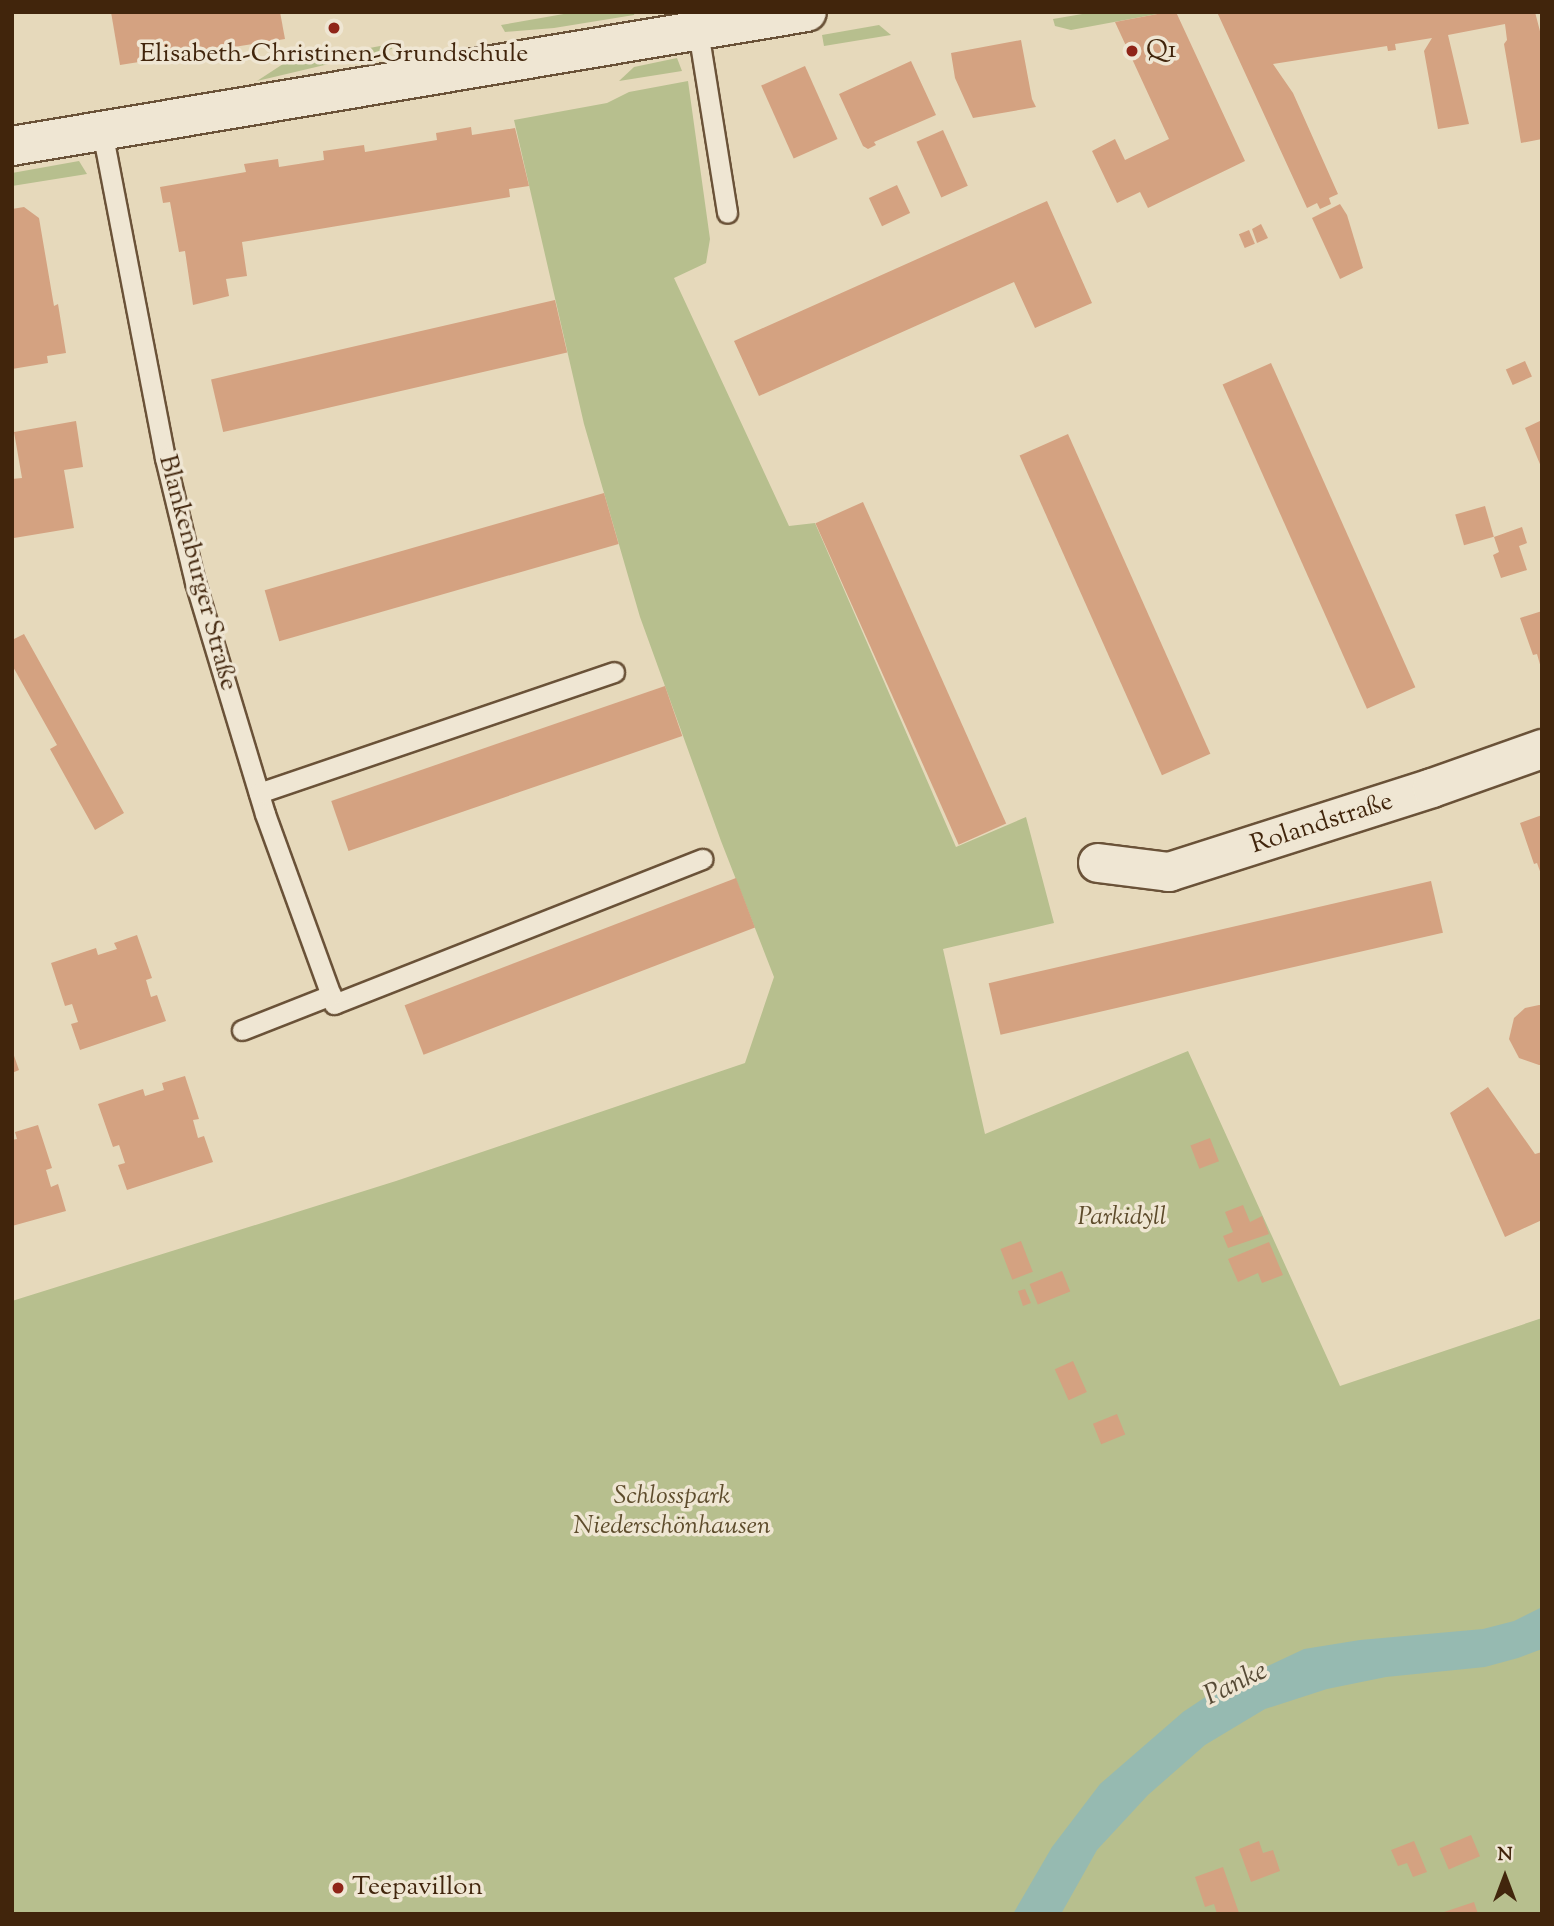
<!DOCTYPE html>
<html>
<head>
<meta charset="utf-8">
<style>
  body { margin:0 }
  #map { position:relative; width:1554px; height:1926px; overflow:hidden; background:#e6d9bb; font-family:"Sorts Mill Goudy",serif }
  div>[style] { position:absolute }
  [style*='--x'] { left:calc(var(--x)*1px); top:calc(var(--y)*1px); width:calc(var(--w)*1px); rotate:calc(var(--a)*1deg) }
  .green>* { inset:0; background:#b7bf8e }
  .water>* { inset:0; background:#96bab1 }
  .building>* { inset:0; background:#d4a281; transform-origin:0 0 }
  .roads { filter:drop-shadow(2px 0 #6a5238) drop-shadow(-2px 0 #6a5238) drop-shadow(0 2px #6a5238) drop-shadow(0 -2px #6a5238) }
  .lane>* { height:19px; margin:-9.5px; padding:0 9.5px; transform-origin:9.5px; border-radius:9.5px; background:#efe6d3 }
  .street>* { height:38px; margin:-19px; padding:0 19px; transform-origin:19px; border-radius:19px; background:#efe6d3 }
  .secondary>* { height:38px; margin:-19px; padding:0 19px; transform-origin:19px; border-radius:19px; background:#efe6d3 }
  .dots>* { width:19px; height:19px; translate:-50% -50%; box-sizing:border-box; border:4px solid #efe6d3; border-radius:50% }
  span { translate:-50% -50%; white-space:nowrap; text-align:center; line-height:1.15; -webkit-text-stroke:7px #efe6d3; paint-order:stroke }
  .poi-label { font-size:26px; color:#41250c }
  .left { translate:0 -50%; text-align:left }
  .street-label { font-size:26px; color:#41250c }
  .park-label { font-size:26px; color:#5e4c2c; font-style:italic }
  .water-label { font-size:28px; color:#564a35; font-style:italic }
  .frame { position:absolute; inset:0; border:14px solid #41250c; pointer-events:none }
  .north { position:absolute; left:1470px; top:1842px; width:70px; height:70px; -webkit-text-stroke:5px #efe6d3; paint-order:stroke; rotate:0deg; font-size:19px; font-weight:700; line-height:28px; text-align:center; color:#41250c }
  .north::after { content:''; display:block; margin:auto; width:24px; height:32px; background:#41250c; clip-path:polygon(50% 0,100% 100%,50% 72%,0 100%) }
</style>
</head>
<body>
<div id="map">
  <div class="green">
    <i style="clip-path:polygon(575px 12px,635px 12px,634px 15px,554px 28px,505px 32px,501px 25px)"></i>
    <i style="clip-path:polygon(1094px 12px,1168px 12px,1071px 30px,1055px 26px,1053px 19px)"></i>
    <i style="clip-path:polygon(879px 25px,891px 35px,824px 46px,822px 35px)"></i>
    <i style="clip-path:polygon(391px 44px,392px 49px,257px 81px,283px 64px)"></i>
    <i style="clip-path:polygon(677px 58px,682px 71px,619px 81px,634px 67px)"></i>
    <i style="clip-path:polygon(688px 81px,710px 239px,706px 263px,674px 278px,789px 526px,815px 523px,956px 847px,1026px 817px,1054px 923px,943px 949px,985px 1134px,1188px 1051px,1340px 1386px,1542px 1318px,1542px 1914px,12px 1914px,12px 1301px,396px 1181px,745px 1063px,774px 977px,721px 841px,640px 617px,584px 424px,514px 120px,607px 103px,629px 92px)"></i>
    <i style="clip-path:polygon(79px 161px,87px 174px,12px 186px,12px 173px)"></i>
  </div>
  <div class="water">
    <i style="clip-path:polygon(1542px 1607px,1542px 1649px,1518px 1658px,1485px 1667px,1386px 1677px,1327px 1689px,1265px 1709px,1205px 1745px,1148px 1795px,1097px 1850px,1061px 1914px,1013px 1914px,1052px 1847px,1100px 1784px,1183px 1712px,1213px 1692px,1304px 1649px,1360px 1640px,1483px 1629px,1514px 1621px)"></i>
  </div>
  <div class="building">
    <i style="clip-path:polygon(111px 12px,280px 12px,285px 39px,120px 65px)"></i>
    <i style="clip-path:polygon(1168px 12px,1176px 12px,1245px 161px,1148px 208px,1140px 192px,1117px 203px,1092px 151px,1115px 139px,1125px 160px,1169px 139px,1115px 22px)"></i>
    <i style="clip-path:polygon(1217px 12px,1535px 12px,1542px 39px,1542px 139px,1521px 143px,1504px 44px,1507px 40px,1505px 24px,1448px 35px,1469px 124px,1438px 129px,1424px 51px,1432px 38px,1395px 44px,1396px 50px,1388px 51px,1387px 46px,1273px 64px,1293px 93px,1338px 194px,1329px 198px,1331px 204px,1320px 209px,1317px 203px,1307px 208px)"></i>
    <i style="clip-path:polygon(1021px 40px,1032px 99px,1036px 107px,973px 118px,955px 78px,951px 53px)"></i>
    <i style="clip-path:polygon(911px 61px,936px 115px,874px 142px,876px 145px,868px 149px,863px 146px,839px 94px)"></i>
    <i style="left:805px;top:66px;width:80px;height:48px;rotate:66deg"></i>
    <i style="clip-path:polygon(471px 127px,472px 135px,515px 128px,529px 186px,509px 189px,510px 197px,242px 242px,247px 276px,226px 279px,229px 296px,193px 305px,185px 251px,179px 252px,170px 202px,163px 203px,160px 187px,246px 172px,244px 164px,278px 159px,279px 167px,324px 160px,323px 151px,364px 145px,365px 152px,437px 140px,436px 133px)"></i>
    <i style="left:943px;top:130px;width:61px;height:29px;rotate:66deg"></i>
    <i style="left:897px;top:185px;width:31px;height:31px;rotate:65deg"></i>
    <i style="clip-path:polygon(1047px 201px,1092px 303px,1035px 328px,1014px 282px,759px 396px,734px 341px)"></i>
    <i style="clip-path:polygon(1340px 204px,1347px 215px,1363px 268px,1340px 279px,1312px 218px)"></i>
    <i style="clip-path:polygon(24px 207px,39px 218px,54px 306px,58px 304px,66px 353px,47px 356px,48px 363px,12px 369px,12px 209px)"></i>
    <i style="clip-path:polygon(1261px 224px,1268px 238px,1257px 243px,1252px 229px)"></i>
    <i style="left:1249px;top:230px;width:15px;height:11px;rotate:67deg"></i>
    <i style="left:555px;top:300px;width:54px;height:353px;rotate:77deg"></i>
    <i style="left:1525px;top:361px;width:17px;height:21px;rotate:66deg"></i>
    <i style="left:1271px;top:363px;width:355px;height:53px;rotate:66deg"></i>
    <i style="clip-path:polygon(1542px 420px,1542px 469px,1525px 428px)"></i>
    <i style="clip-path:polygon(76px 421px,83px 467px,64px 470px,74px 528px,14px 538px,12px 479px,22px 478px,14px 432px)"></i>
    <i style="left:1068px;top:434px;width:350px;height:53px;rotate:66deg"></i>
    <i style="left:604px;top:493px;width:53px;height:353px;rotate:74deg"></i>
    <i style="left:863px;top:502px;width:352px;height:52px;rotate:66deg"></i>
    <i style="left:1485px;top:506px;width:32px;height:31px;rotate:74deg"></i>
    <i style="clip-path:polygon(1522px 527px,1527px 543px,1519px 546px,1527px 570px,1501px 578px,1493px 555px,1499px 552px,1494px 537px)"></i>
    <i style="clip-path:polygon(1542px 611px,1542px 668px,1541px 668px,1537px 654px,1533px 655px,1520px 618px)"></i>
    <i style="clip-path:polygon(24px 634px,124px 813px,95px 830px,50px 749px,57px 745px,12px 665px,12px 640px)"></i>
    <i style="left:665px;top:686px;width:53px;height:353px;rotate:71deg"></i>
    <i style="clip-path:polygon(1542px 815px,1542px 874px,1541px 874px,1537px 863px,1534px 864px,1520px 823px)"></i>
    <i style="left:736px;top:878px;width:53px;height:355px;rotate:69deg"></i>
    <i style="left:1431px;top:881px;width:53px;height:454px;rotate:77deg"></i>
    <i style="clip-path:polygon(137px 935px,152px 978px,146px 980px,151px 997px,157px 995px,166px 1021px,80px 1050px,71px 1024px,78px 1022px,72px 1004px,65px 1006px,51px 963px,96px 948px,98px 955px,117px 949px,114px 943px)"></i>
    <i style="clip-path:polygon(1539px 1005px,1542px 1005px,1542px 1065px,1539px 1065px,1519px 1058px,1509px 1039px,1514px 1018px,1525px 1008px)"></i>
    <i style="clip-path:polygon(12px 1050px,19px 1070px,12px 1073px)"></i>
    <i style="clip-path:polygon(185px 1076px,199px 1119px,193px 1120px,198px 1138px,204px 1136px,213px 1162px,127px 1190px,118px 1165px,125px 1163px,119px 1145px,113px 1147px,98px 1104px,143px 1089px,145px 1096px,164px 1090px,162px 1083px)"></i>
    <i style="clip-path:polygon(1488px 1087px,1535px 1154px,1542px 1152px,1542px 1220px,1505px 1237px,1450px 1113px)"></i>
    <i style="clip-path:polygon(38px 1125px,52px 1168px,46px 1170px,51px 1187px,58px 1184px,66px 1211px,12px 1226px,12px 1140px,17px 1139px,15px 1132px)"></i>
    <i style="left:1210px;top:1138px;width:25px;height:21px;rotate:69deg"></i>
    <i style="clip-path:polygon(1243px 1205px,1250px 1222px,1262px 1216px,1269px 1234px,1228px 1248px,1223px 1236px,1233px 1232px,1225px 1212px)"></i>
    <i style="left:1021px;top:1241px;width:33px;height:22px;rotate:69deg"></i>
    <i style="clip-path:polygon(1269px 1242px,1283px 1275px,1262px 1283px,1258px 1273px,1238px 1282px,1228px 1259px)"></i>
    <i style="left:1062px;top:1271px;width:22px;height:35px;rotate:68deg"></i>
    <i style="clip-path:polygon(1025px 1289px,1031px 1303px,1023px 1306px,1018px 1291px)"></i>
    <i style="left:1073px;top:1361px;width:34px;height:20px;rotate:66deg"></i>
    <i style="left:1117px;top:1414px;width:22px;height:26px;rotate:68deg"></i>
    <i style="left:1471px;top:1835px;width:23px;height:34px;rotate:67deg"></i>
    <i style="clip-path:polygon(1259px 1841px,1263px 1853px,1273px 1850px,1280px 1871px,1251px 1882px,1239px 1849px)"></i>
    <i style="clip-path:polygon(1414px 1841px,1427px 1872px,1413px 1877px,1407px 1863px,1398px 1866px,1391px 1850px)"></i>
    <i style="clip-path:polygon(1223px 1867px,1239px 1913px,1238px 1914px,1217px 1914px,1214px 1904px,1205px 1907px,1195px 1877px)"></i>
    <i style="clip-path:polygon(1474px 1902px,1478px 1914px,1442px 1914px,1441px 1913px)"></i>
  </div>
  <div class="roads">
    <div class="lane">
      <i style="--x:698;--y:31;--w:184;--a:80.9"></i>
      <i style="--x:102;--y:131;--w:333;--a:79.1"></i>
      <i style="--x:165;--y:458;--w:128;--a:76.4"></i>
      <i style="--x:195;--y:582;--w:242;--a:73.2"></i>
      <i style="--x:265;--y:814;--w:202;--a:70"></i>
      <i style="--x:334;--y:1004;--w:396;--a:-21.5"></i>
      <i style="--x:259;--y:793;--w:375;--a:-18.8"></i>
      <i style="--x:242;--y:1030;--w:96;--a:-21.5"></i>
    </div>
    <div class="street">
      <i style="--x:1098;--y:863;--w:72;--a:7.2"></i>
      <i style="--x:1169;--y:872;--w:276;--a:-17.7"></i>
      <i style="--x:1432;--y:788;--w:117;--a:-19.5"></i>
    </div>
    <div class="secondary">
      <i style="--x:12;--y:146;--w:806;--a:-9.57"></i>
    </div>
  </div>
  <div class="dots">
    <i style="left:334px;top:28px;background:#8f2418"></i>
    <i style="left:1132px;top:51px;background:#8f2418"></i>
    <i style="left:338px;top:1888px;background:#8f2418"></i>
  </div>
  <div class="poi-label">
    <span class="left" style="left:1146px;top:51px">Q1</span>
    <span style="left:334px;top:55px">Elisabeth-Christinen-Grundschule</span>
    <span class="left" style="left:352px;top:1888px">Teepavillon</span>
  </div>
  <div class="street-label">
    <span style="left:197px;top:573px;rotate:75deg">Blankenburger Straße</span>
    <span style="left:1322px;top:824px;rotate:-18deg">Rolandstraße</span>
  </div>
  <div class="park-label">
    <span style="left:1122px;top:1218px">Parkidyll</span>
    <span style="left:672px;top:1512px">Schlosspark<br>Niederschönhausen</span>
  </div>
  <div class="water-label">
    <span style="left:1236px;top:1684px;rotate:-26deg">Panke</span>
  </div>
  <div class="frame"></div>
  <div class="north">N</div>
</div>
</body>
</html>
